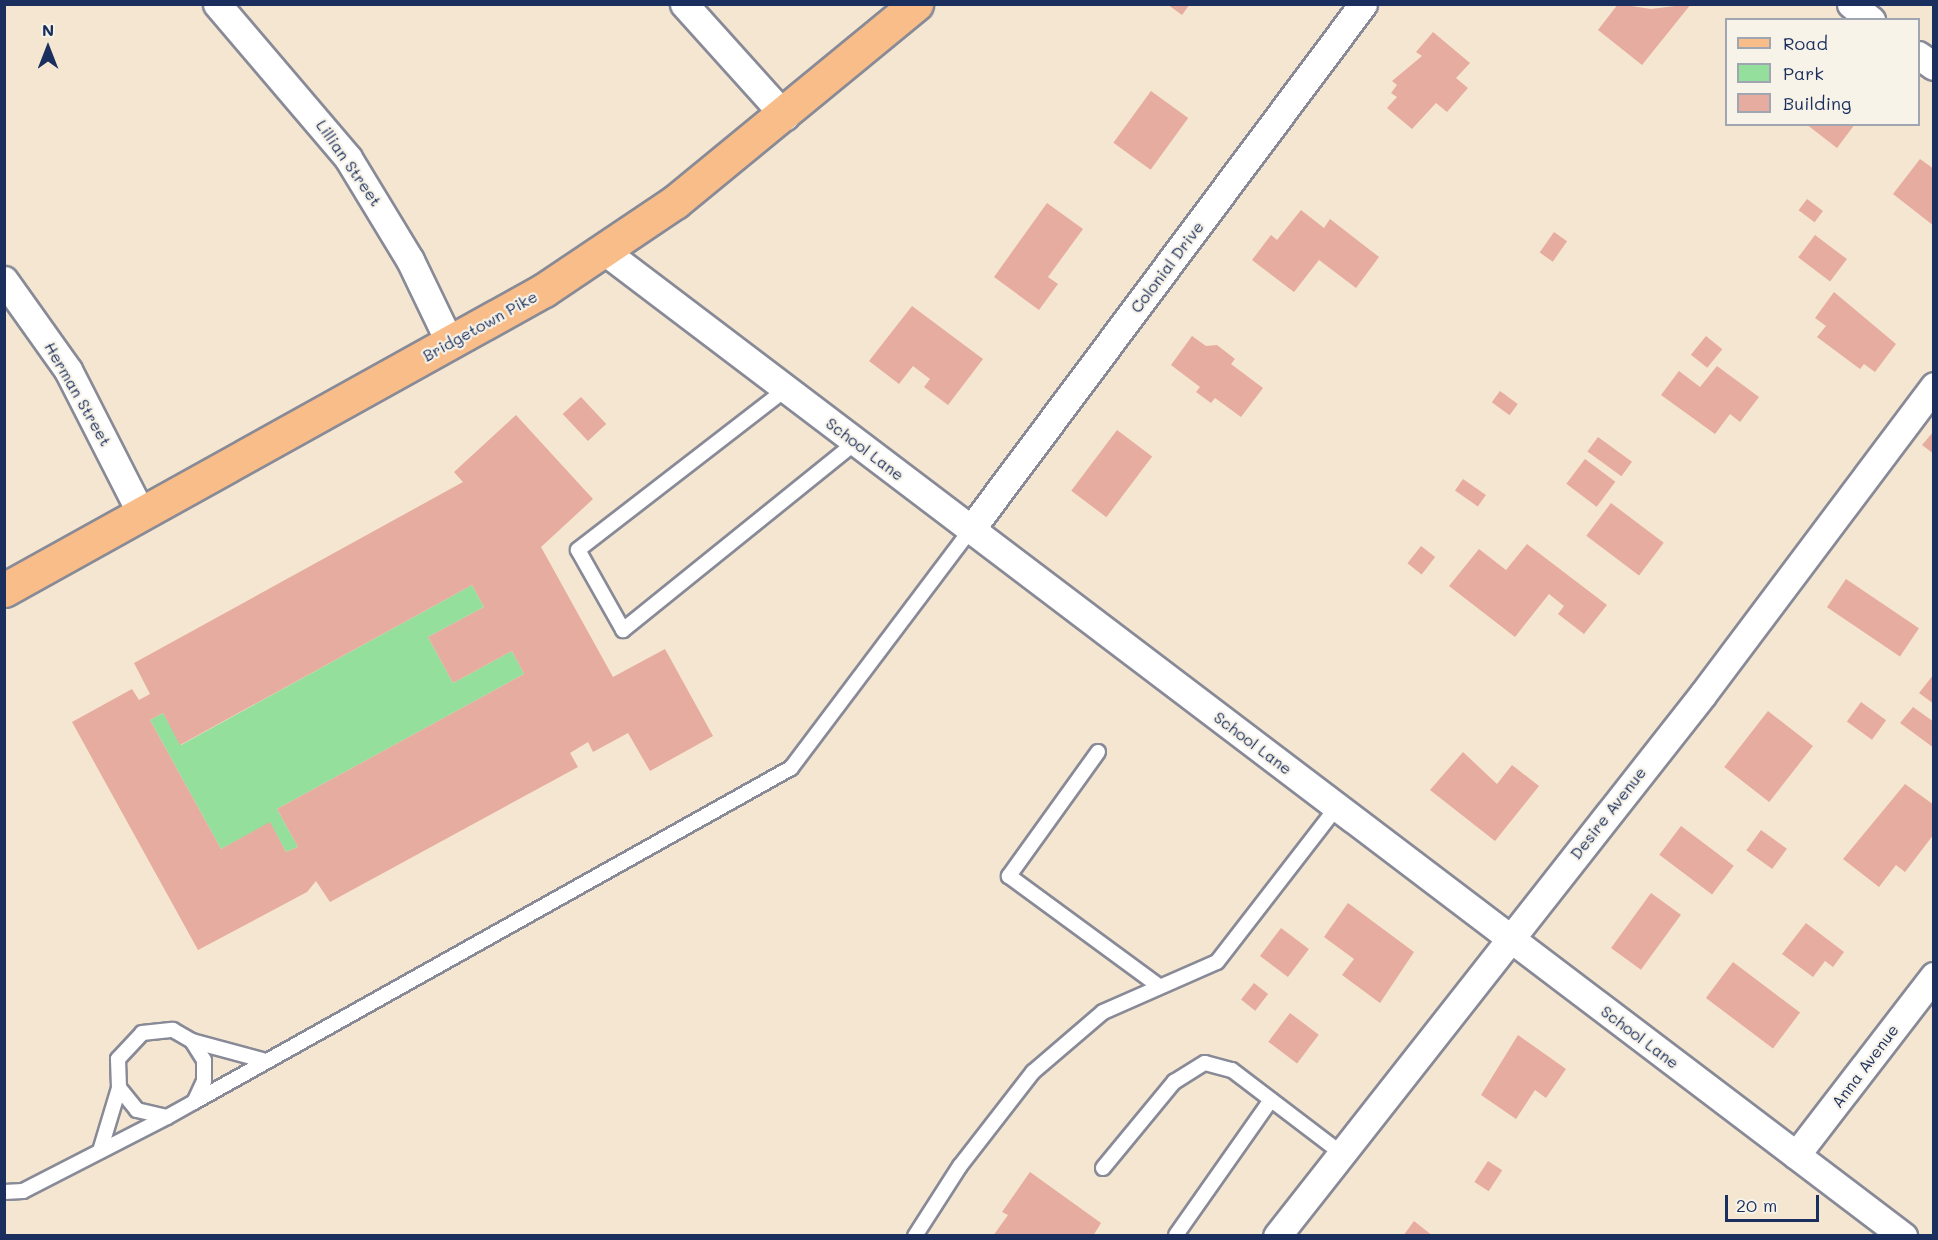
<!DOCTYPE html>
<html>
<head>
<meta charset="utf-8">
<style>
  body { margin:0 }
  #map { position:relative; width:1938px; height:1240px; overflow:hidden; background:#f4e6d0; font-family:Mali,sans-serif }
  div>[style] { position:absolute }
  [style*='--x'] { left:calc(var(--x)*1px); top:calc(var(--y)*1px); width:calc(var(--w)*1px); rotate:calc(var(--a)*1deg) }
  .green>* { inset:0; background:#94df9c }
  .building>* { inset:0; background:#e7aca0; transform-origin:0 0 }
  .roads { filter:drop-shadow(2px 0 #888a97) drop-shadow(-2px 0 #888a97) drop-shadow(0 2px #888a97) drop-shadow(0 -2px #888a97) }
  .service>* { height:14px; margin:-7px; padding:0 7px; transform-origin:7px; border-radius:7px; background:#fff }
  .minor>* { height:27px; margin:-13.5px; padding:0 13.5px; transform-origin:13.5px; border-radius:13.5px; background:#fff }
  .primary>* { height:33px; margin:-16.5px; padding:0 16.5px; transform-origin:16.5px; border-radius:16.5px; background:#f8bd89 }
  span { translate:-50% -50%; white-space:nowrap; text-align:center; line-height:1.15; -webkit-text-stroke:4.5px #f7f3e8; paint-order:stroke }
  .street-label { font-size:16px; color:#1b2f5e }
  .frame { position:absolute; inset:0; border:6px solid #1b2f5e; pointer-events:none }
  .legend { position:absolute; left:1725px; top:18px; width:195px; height:108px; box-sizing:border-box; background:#f7f3e8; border:2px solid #9fa5b1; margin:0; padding:8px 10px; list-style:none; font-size:18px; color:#1b2f5e }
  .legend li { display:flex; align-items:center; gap:12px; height:30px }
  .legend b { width:30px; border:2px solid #9fa5b1 }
  .north { position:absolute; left:18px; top:18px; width:60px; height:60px; -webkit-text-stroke:4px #f7f3e8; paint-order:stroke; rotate:0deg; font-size:16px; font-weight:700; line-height:24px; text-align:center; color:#1b2f5e }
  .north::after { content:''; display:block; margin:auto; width:21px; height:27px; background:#1b2f5e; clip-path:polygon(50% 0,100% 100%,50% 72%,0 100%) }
  .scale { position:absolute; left:1725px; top:1195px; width:94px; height:27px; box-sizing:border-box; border:3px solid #1b2f5e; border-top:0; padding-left:8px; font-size:18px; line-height:21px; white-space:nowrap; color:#1b2f5e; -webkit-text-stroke:4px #f7f3e8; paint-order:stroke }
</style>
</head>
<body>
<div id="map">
  <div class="green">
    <i style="clip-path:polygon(472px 585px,484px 607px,428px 637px,453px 683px,512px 651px,524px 674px,277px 809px,298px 847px,286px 852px,270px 823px,221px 849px,150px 720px,163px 713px,181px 745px)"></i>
  </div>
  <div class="building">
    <i style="clip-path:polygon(1167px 4px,1190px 4px,1182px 15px)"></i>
    <i style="clip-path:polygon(1618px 4px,1651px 9px,1691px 4px,1642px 65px,1598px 30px)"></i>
    <i style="clip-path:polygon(1433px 32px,1470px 63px,1456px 78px,1468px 88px,1447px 112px,1436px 103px,1412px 129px,1387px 108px,1397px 97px,1391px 93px,1397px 85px,1392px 81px,1422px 56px,1416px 52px)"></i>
    <i style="left:1151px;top:91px;width:46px;height:64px;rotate:36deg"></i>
    <i style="clip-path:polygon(1806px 124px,1855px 124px,1837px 148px)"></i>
    <i style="clip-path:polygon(1920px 159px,1934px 169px,1934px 226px,1893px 194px)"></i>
    <i style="left:1807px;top:199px;width:20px;height:14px;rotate:37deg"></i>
    <i style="clip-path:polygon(1047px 203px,1083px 229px,1048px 277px,1058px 284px,1039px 310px,994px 277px)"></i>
    <i style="clip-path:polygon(1301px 210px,1324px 228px,1330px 219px,1379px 257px,1356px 288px,1319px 260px,1294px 292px,1252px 260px,1271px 235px,1277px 240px)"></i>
    <i style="left:1554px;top:232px;width:16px;height:25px;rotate:35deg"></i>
    <i style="left:1815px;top:235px;width:40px;height:28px;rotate:37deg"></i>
    <i style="clip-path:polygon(1834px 292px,1896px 344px,1875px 372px,1864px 364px,1860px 369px,1817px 337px,1826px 326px,1815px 318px)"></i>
    <i style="clip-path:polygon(912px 306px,983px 359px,948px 405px,924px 387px,930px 379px,913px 366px,899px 384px,869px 361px)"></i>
    <i style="clip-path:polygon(1192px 336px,1206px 346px,1217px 345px,1235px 359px,1231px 364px,1263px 388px,1241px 417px,1215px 398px,1211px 403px,1196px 392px,1200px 387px,1171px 365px)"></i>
    <i style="left:1706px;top:336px;width:21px;height:24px;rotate:39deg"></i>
    <i style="clip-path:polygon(1717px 366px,1759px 397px,1740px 422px,1730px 414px,1715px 434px,1661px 395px,1679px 371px,1700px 387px)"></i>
    <i style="left:1500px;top:391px;width:22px;height:14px;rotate:36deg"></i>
    <i style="left:581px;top:397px;width:37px;height:25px;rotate:47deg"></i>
    <i style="clip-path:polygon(evenodd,516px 415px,593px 499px,541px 547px,613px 677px,665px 649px,713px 736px,650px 771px,628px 733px,593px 752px,588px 742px,570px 753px,578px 767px,330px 902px,316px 881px,307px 892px,198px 950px,72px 722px,132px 689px,139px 700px,150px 694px,134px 663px,463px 482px,454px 472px,516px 415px,472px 585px,484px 607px,428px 637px,453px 683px,512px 651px,524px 674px,277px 809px,298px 847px,286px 852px,270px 822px,221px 849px,150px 720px,163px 713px,180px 745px,472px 585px)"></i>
    <i style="left:1117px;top:430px;width:44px;height:76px;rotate:37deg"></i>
    <i style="clip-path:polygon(1934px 431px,1934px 454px,1922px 445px)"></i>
    <i style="left:1598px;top:437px;width:42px;height:18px;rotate:36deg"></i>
    <i style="left:1585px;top:459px;width:38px;height:31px;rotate:37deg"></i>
    <i style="left:1463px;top:479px;width:28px;height:14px;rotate:35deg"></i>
    <i style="left:1611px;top:503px;width:66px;height:41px;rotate:37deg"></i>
    <i style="clip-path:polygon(1527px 544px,1607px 605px,1584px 634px,1558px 614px,1564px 606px,1549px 594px,1515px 637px,1449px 586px,1479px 549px,1506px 570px)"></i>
    <i style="left:1421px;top:546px;width:18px;height:22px;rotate:38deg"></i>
    <i style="left:1846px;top:579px;width:88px;height:34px;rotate:34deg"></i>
    <i style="clip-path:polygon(1934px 674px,1934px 704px,1919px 693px)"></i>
    <i style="left:1861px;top:702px;width:31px;height:24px;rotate:36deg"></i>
    <i style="clip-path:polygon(1913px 707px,1934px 722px,1934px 748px,1900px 723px)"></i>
    <i style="left:1768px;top:711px;width:57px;height:71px;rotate:38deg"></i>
    <i style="clip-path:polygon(1463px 752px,1497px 784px,1512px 765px,1539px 786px,1495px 841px,1430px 790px)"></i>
    <i style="clip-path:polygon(1905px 784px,1934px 805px,1934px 834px,1905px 872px,1896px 865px,1879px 887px,1843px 859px)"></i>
    <i style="left:1681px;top:826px;width:66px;height:36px;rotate:37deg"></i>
    <i style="left:1761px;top:830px;width:32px;height:25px;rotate:36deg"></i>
    <i style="left:1651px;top:893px;width:37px;height:68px;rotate:36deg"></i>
    <i style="clip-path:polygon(1348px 903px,1414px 952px,1380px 1003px,1342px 975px,1354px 959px,1324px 937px)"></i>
    <i style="clip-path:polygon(1806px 923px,1844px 952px,1833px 967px,1825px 961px,1813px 977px,1782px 954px)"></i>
    <i style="left:1281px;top:928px;width:35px;height:35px;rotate:37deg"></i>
    <i style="left:1733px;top:962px;width:84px;height:45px;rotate:37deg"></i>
    <i style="left:1254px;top:983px;width:18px;height:21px;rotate:38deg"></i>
    <i style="left:1290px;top:1013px;width:36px;height:36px;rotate:37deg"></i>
    <i style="clip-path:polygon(1518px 1035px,1566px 1069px,1546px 1098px,1535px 1090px,1516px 1119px,1481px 1095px)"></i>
    <i style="left:1488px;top:1161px;width:17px;height:25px;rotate:33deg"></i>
    <i style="clip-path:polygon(1030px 1172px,1101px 1223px,1093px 1236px,993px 1236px,1008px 1215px,1002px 1212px)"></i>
    <i style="clip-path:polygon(1414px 1221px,1433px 1236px,1403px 1236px)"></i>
  </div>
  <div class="roads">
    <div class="service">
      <i style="--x:786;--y:389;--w:263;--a:142.3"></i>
      <i style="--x:578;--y:550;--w:92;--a:60.6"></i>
      <i style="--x:623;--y:630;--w:299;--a:-38.9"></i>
      <i style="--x:1098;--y:752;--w:153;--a:125.7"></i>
      <i style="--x:1009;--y:876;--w:187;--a:36.3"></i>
      <i style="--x:192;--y:1041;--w:22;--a:58"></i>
      <i style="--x:204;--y:1060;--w:21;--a:90"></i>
      <i style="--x:204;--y:1081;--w:23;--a:115"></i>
      <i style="--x:194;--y:1102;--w:31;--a:151"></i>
      <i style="--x:167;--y:1117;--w:31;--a:-167"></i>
      <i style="--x:137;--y:1110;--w:28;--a:-129"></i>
      <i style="--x:119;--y:1088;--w:29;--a:-92"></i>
      <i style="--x:118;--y:1059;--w:35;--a:-47"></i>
      <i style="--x:142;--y:1033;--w:31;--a:-6"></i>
      <i style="--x:173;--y:1030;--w:22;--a:30"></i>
      <i style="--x:192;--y:1041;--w:73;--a:15"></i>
      <i style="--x:194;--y:1102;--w:684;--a:-29.23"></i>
      <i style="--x:791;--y:768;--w:299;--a:-53"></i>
      <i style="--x:100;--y:1151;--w:66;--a:-73.2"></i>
      <i style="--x:1103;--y:1168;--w:112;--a:-50.5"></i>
      <i style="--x:1174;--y:1082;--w:36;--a:-32"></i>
      <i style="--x:1205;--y:1063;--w:28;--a:15"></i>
      <i style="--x:1232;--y:1070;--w:137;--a:37.3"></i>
      <i style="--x:4;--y:1192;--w:19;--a:-3"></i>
      <i style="--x:23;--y:1191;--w:162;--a:-27.2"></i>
      <i style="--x:1176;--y:1235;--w:165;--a:-54.9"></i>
      <i style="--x:915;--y:1236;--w:83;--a:-57.3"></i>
      <i style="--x:960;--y:1166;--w:119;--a:-52.2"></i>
      <i style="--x:1033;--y:1072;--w:92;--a:-40.6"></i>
      <i style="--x:1103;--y:1012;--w:124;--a:-23.7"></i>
      <i style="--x:1217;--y:962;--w:196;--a:-52.3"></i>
    </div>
    <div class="minor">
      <i style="--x:217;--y:4;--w:202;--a:49.6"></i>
      <i style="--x:348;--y:158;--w:119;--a:58.7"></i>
      <i style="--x:410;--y:260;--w:92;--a:64.3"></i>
      <i style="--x:684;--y:4;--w:151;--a:48"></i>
      <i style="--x:1851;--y:4;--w:26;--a:39"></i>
      <i style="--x:1918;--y:55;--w:19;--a:35"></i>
      <i style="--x:603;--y:250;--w:1632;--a:37.18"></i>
      <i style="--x:4;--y:280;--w:110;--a:54.6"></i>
      <i style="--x:68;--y:370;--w:163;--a:63"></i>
      <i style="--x:971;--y:529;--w:655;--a:-53.25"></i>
      <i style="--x:1796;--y:1155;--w:226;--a:-52.4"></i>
      <i style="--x:1277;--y:1236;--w:689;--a:-51.83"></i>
      <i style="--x:1703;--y:694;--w:385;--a:-53.1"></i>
    </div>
    <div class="primary">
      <i style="--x:4;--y:590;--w:618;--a:-29.05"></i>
      <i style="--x:544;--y:290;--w:158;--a:-33.9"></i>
      <i style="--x:675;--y:202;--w:312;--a:-39.4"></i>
    </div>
  </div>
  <div class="street-label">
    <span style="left:349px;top:163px;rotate:55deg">Lillian Street</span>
    <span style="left:1167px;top:267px;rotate:-53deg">Colonial Drive</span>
    <span style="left:480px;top:326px;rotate:-29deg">Bridgetown Pike</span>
    <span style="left:78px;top:394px;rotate:60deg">Herman Street</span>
    <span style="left:865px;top:449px;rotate:37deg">School Lane</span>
    <span style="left:1253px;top:743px;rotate:37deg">School Lane</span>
    <span style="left:1608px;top:813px;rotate:-52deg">Desire Avenue</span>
    <span style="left:1640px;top:1037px;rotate:37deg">School Lane</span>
    <span style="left:1865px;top:1066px;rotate:-53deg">Anna Avenue</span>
  </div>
  <div class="frame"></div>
  <ul class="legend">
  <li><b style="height:8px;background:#f8bd89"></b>Road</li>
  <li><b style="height:16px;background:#94df9c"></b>Park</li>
  <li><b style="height:16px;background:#e7aca0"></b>Building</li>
  </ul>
  <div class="north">N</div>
  <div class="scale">20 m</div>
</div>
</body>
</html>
